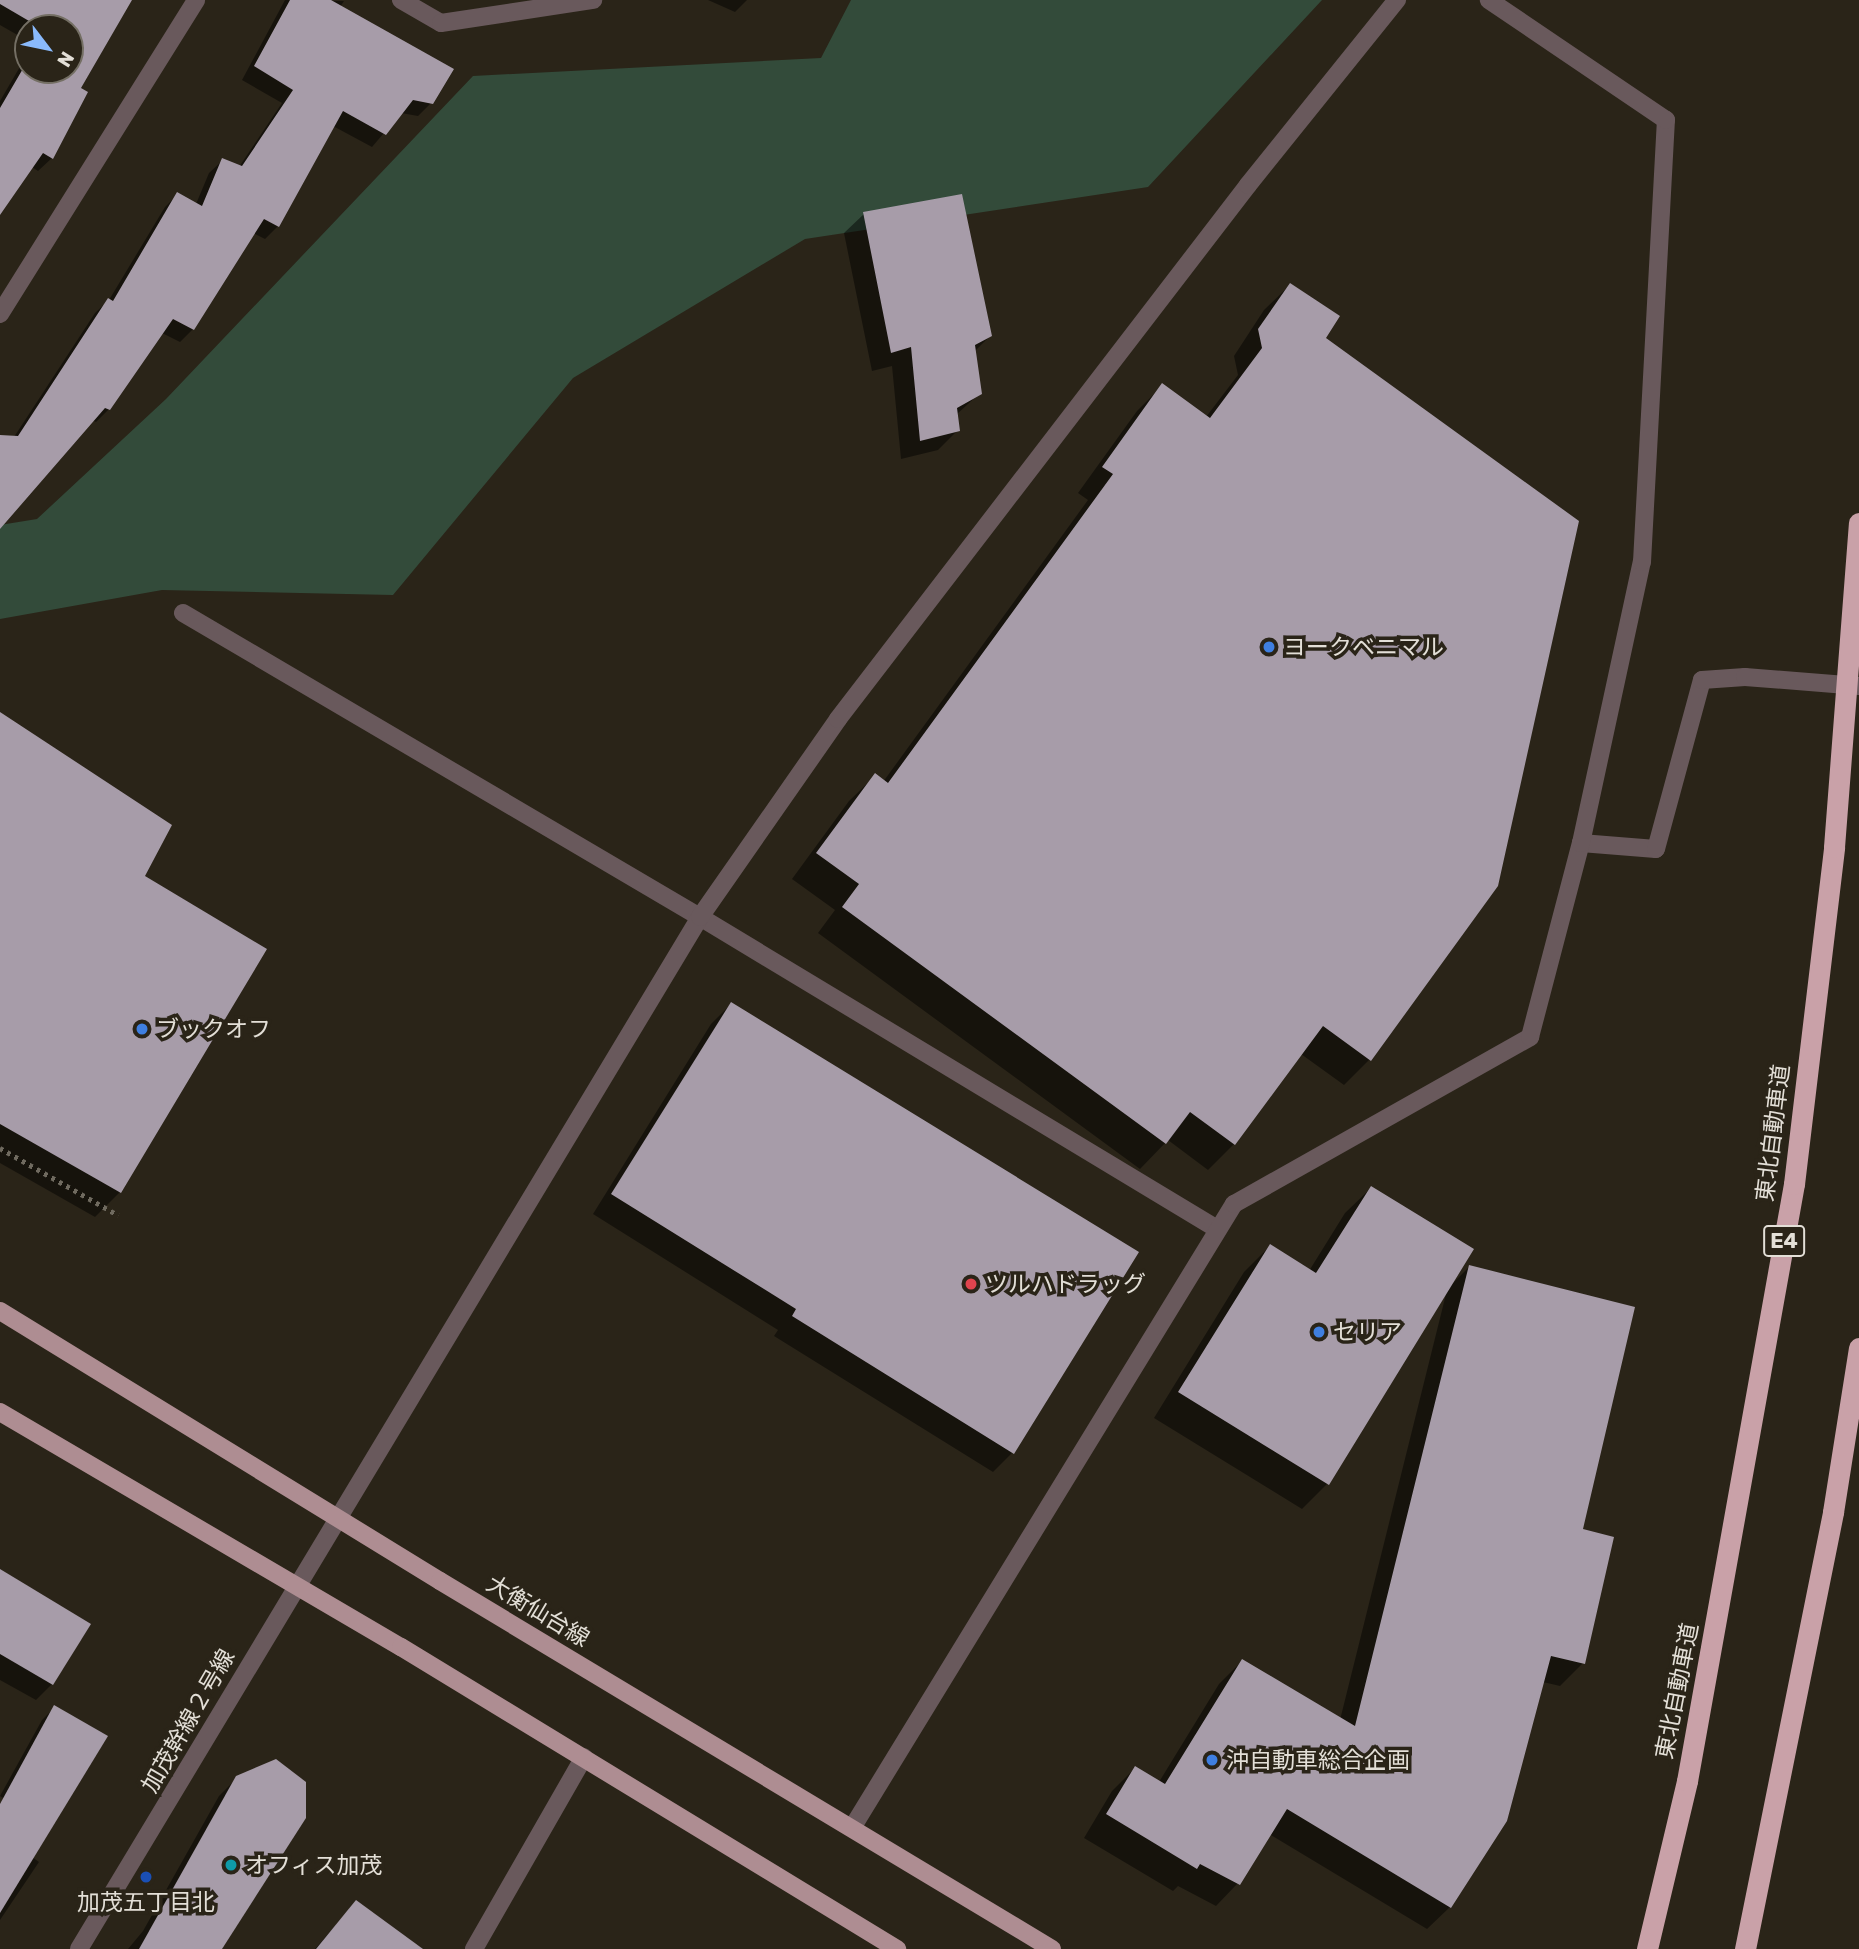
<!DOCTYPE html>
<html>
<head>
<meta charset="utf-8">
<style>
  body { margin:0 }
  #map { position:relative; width:1859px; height:1949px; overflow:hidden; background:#2a2418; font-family:Rubik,"Noto Sans JP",sans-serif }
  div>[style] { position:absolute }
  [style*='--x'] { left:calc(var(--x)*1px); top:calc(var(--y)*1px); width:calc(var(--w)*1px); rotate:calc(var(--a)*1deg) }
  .green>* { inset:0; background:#334b3a }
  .shadow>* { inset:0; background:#0007 }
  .building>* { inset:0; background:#a79ca9 }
  .path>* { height:4.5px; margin-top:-2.25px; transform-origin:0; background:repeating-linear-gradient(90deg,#6f6a5f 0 3.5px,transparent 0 8.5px) }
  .minor>* { height:18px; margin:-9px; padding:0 9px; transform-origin:9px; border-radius:9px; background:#69595c }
  .major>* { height:18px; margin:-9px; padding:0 9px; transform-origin:9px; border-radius:9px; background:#ae8d92 }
  .highway>* { height:21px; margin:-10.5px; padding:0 10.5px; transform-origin:10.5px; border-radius:10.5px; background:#c9a1a8 }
  .dots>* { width:19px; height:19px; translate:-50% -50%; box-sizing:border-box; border:4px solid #2a2418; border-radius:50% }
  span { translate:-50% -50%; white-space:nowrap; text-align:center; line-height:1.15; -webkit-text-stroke:7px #2a2418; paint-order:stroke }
  .shield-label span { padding:2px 5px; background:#2a2418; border:2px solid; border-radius:5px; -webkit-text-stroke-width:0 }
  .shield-label { font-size:21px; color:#e3dfd7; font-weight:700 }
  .poi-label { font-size:23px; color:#e3dfd7 }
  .left { translate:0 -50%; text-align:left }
  .street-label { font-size:23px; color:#e3dfd7 }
  .north { position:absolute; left:14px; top:14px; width:70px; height:70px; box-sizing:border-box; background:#2a2418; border:2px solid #746f64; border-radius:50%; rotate:122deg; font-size:19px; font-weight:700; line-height:28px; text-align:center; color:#e3dfd7 }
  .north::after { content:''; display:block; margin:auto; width:24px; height:32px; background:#8abafc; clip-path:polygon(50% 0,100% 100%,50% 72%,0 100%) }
</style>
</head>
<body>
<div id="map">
  <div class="green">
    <i style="clip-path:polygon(851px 0,1322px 0,1148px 187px,805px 239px,573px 378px,393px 595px,162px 590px,0 619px,0 525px,37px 519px,166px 399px,473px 76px,821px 58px)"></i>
  </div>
  <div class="shadow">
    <i style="clip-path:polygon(0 0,130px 0,79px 88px,52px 158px,38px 171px,32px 167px,0 212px,0 101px,28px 53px,28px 70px,70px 70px,70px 28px,28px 28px,28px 41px,0 25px)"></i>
    <i style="clip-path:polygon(285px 0,344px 1px,340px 7px,431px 103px,418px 116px,401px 113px,372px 147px,333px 126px,278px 226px,265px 239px,253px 233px,193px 329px,180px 342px,162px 333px,109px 409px,96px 422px,92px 420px,0 510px,0 437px,14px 437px,95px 313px,109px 300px,165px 207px,178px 194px,196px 204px,209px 173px,223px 160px,239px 167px,282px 103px,242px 80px)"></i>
    <i style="clip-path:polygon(708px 0,747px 0,735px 12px)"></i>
    <i style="clip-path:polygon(864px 214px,990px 336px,974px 352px,980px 393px,956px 415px,958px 430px,938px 450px,901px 459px,892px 366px,872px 371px,844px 233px)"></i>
    <i style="clip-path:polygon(1290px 285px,1324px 339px,1369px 1060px,1344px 1085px,1301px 1054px,1234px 1144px,1208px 1170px,1168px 1140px,1140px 1169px,818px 933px,835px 910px,792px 879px,849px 801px,875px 776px,883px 782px,1088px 500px,1078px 493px,1137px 411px,1162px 386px,1206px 417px,1238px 375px,1234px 356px,1264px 310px)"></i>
    <i style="clip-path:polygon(0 714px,143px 876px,120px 1192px,95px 1217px,0 1163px)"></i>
    <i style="clip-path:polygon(731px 1004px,1013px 1452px,993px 1472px,774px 1336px,778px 1330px,593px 1214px,711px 1024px)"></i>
    <i style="clip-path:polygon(1371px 1188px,1453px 1283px,1469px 1267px,1581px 1530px,1583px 1663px,1560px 1686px,1543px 1682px,1450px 1907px,1427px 1929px,1269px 1834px,1238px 1883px,1216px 1906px,1178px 1886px,1173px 1891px,1084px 1838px,1112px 1791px,1135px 1768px,1159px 1782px,1219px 1684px,1242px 1661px,1340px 1720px,1446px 1294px,1327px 1484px,1302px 1509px,1154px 1418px,1244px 1272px,1270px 1246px,1309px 1271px,1345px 1213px)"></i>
    <i style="clip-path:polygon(0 1571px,52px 1684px,36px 1700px,0 1680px)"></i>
    <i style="clip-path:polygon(55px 1707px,32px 1857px,39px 1862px,0 1920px,0 1809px,6px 1800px,0 1796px,42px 1720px)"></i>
    <i style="clip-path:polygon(237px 1778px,220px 1949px,128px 1949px,143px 1931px,219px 1796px)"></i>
    <i style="clip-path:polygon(356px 1902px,403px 1949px,315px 1949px)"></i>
  </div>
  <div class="building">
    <i style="clip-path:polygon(0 0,132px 0,81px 88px,88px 92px,53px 159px,43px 153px,0 215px,0 108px,28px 60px,28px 70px,70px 70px,70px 28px,41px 28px,0 4px)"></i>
    <i style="clip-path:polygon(290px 0,331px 0,454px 69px,433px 104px,413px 100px,386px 135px,343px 111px,279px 227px,264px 219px,194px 330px,173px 319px,110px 410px,105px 408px,0 529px,0 435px,18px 436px,108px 298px,113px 301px,177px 192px,202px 206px,222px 158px,242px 166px,293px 90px,254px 66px)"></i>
    <i style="clip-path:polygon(962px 194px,992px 336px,975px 345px,982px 394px,957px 408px,960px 431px,920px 441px,911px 347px,891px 353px,863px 212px)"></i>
    <i style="clip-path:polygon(1290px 283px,1340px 316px,1326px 338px,1579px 521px,1498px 886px,1371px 1061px,1323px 1026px,1235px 1145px,1190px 1112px,1166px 1144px,842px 907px,859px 884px,816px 853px,875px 773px,888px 783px,1113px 474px,1102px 467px,1162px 383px,1210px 418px,1262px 348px,1258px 329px)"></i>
    <i style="clip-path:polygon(0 712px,172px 825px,145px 876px,267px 949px,121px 1193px,0 1124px)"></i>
    <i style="clip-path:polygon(731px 1002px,1139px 1252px,1014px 1454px,792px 1316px,796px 1309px,611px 1194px)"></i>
    <i style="clip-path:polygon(1371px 1186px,1474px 1249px,1329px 1485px,1178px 1392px,1270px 1244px,1316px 1273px)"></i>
    <i style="clip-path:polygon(1469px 1265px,1635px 1307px,1583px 1529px,1614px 1537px,1585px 1664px,1551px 1656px,1507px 1821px,1451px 1908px,1287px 1809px,1240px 1885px,1200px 1864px,1197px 1869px,1106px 1814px,1135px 1766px,1165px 1784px,1242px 1659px,1355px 1726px)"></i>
    <i style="clip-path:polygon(0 1569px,91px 1624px,53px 1685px,0 1654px)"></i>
    <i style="clip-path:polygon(54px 1705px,108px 1736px,0 1913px,0 1804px)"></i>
    <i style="clip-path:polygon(276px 1759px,306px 1782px,306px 1818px,222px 1949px,139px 1949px,236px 1776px)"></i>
    <i style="clip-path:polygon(356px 1900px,423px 1949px,316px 1949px)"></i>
  </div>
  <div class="path">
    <i style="--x:0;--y:1148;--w:136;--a:29.6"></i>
  </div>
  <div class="minor">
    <i style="--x:401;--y:0;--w:46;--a:29.9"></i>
    <i style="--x:441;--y:23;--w:154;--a:-8.6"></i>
    <i style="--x:0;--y:314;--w:370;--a:-58"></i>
    <i style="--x:183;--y:613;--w:600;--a:30.46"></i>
    <i style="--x:700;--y:917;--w:604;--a:31.11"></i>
    <i style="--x:1581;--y:843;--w:75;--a:4.6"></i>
    <i style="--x:1656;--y:849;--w:175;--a:-74.8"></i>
    <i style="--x:1702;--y:680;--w:43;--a:-4"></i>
    <i style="--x:1745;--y:677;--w:114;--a:4.5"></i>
    <i style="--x:852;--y:1828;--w:732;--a:-58.53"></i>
    <i style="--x:1234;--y:1204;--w:340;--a:-29.4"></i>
    <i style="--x:1530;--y:1037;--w:201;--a:-75.3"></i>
    <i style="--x:1581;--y:843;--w:288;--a:-77.8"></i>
    <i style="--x:1642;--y:562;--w:443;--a:-86.9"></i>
    <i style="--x:1666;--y:120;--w:214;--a:-145.9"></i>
    <i style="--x:79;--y:1949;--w:1204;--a:-58.96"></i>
    <i style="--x:700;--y:917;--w:241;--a:-55.1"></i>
    <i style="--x:838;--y:719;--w:673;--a:-52.48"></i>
    <i style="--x:1248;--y:185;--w:238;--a:-51.2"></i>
    <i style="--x:474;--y:1949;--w:221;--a:-60.2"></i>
  </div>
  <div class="major">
    <i style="--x:0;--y:1311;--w:516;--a:31.53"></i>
    <i style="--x:440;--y:1581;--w:714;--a:31.02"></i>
    <i style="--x:0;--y:1412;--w:465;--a:30.4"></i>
    <i style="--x:401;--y:1647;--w:581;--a:31.34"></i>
  </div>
  <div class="highway">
    <i style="--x:1647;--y:1949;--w:173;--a:-76.6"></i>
    <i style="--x:1687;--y:1781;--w:607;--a:-79.84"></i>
    <i style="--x:1794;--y:1184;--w:339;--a:-83.2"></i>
    <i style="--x:1834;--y:847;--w:325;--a:-85.6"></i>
    <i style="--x:1745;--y:1949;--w:446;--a:-78.6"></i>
    <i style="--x:1833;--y:1512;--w:166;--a:-81"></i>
  </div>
  <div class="dots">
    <i style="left:1269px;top:647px;background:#3f7fe0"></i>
    <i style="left:142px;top:1029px;background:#3f7fe0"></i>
    <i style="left:971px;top:1284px;background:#e0444e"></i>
    <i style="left:1319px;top:1332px;background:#3f7fe0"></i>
    <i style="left:1212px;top:1760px;background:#3f7fe0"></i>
    <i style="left:231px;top:1865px;background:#0f9aa8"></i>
    <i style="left:146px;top:1877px;background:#1a4fb4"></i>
  </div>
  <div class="shield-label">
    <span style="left:1784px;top:1241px">E4</span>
  </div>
  <div class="poi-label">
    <span class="left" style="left:1283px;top:647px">ヨークベニマル</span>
    <span class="left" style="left:156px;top:1029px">ブックオフ</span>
    <span class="left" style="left:985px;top:1284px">ツルハドラッグ</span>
    <span class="left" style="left:1333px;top:1332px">セリア</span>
    <span class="left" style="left:1226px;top:1760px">沖自動車総合企画</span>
    <span class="left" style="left:245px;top:1865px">オフィス加茂</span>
    <span style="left:146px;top:1902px">加茂五丁目北</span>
  </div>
  <div class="street-label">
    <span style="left:1773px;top:1133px;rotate:-83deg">東北自動車道</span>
    <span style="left:538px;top:1611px;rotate:31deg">大衡仙台線</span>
    <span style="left:1677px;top:1691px;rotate:-79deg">東北自動車道</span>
    <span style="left:188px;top:1721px;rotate:-60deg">加茂幹線２号線</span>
  </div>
  <div class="north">N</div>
</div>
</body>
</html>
